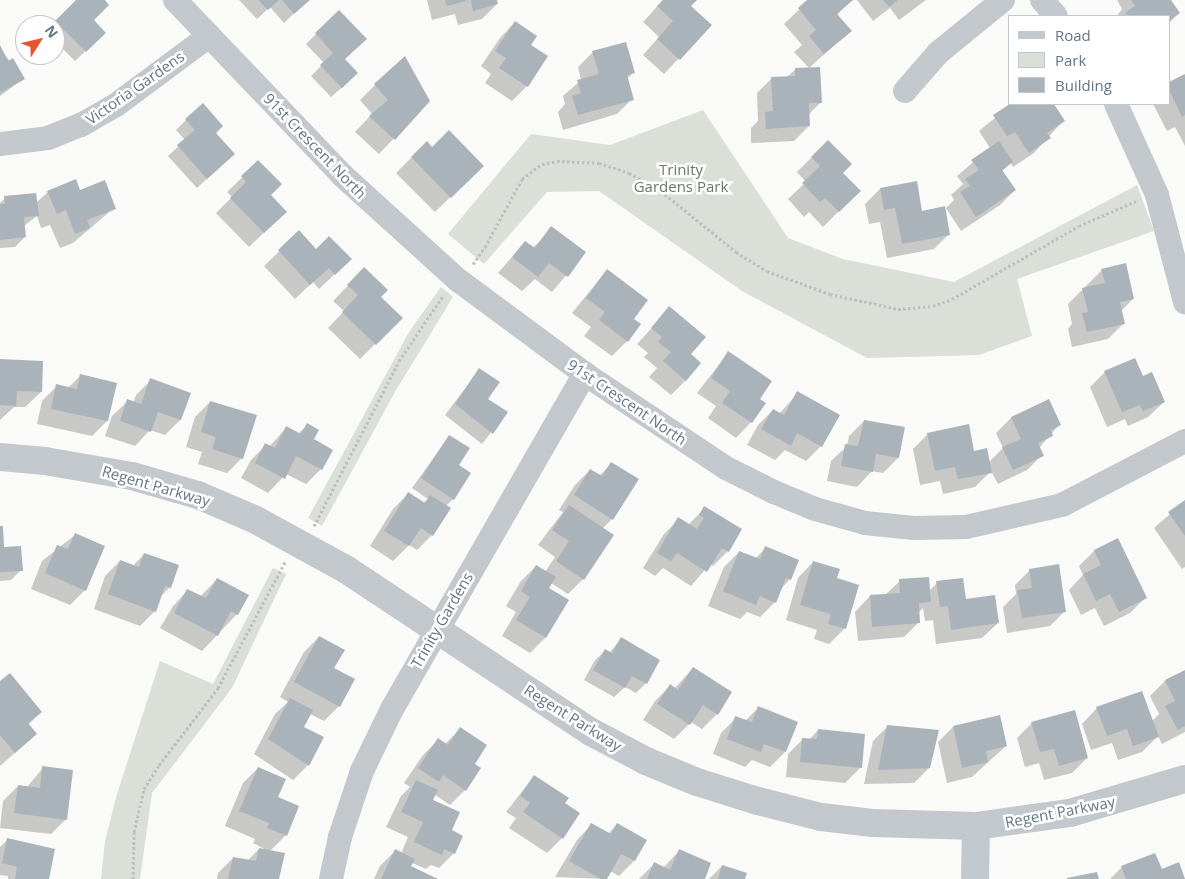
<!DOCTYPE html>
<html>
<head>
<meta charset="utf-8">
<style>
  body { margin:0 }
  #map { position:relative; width:1185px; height:879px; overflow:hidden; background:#fafaf8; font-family:"Open Sans",sans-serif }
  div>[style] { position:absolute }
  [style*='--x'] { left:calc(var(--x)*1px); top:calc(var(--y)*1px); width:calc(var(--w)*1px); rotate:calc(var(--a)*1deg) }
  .green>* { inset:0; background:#dadfd7 }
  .shadow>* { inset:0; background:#0003 }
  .building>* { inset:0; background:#aab3b9 }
  .path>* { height:3px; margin-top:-1.5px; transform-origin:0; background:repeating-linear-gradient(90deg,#bbbfc2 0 2.5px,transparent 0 5px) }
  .minor>* { height:24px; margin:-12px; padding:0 12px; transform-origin:12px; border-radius:12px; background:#c3c8cc }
  .tertiary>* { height:28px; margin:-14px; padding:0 14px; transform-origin:14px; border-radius:14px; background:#c3c8cc }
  span { translate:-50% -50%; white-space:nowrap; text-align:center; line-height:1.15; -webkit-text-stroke:5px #fff; paint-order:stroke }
  .street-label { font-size:15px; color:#657683 }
  .park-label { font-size:15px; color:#687a64 }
  .legend { position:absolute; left:1008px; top:15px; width:162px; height:90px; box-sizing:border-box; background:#fff; border:1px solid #c1c8cd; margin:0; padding:6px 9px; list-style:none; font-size:15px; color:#657683 }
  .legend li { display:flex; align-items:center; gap:10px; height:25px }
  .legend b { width:25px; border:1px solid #c1c8cd }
  .north { position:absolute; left:15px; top:15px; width:50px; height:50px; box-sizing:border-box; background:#fff; border:1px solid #c1c8cd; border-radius:50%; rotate:54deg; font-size:14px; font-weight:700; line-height:20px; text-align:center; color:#657683 }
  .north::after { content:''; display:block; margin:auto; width:18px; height:22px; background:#e4572e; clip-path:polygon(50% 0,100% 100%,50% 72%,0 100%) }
</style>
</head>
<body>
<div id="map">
  <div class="green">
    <i style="clip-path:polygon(703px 110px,788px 238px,843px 259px,954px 282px,1137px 185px,1154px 231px,1017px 279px,1032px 336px,979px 355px,867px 358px,742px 291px,599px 191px,547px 192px,484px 264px,448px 234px,531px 134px,610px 145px)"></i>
    <i style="clip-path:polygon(441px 287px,453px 297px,396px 390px,322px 526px,308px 518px,409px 332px)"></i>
    <i style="clip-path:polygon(273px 568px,286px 574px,232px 688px,152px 793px,140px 879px,101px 879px,105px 841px,117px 794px,160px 661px,213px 684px)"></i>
  </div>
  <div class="shadow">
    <i style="clip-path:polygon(78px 0,103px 0,92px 20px,104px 33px,75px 61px,55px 41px,55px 25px,52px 25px)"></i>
    <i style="clip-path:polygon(239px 0,308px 0,284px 23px,270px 7px,257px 19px)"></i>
    <i style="clip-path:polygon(427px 0,496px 0,497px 4px,482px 19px,458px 25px,455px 14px,432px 20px)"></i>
    <i style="clip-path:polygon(663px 0,696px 0,690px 6px,710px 25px,664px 74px,643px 55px,659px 37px,643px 22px)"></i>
    <i style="clip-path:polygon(809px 0,850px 0,837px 15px,850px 31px,809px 68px,821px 102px,808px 115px,809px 126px,794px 141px,751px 143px,751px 128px,758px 121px,757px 93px,772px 78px,787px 77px,796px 69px,809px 68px,794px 52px,802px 45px,784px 24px)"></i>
    <i style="clip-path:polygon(857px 0,926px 0,899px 20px,890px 8px,873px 21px)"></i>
    <i style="clip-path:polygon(1117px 0,1170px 0,1179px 13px,1169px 23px,1169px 16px,1117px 16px,1122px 9px)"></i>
    <i style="clip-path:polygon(339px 11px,347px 83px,331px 97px,311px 76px,324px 63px,306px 44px)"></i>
    <i style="clip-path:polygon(515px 22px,529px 45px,527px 86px,512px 101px,485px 83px,491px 74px,481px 66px,500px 38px)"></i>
    <i style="clip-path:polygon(0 48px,23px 79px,0 96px)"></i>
    <i style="clip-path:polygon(593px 52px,633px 73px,627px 79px,632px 99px,617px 114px,563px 130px,558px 112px,565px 104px,563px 96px,581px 80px,578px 67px)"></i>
    <i style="clip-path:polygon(1185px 75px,1185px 146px,1175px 127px,1167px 131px,1153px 104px,1169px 104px,1169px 83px)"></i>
    <i style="clip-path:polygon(375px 85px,429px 101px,379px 154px,355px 132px,372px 114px,360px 100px)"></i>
    <i style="clip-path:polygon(1012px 104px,1035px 104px,1037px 107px,1052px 104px,1064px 120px,1034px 153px,1013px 167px,1011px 163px,1002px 171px,1015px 190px,1000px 205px,961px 231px,946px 208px,954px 200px,951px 195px,963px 184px,957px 176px,990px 148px,979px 131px)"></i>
    <i style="clip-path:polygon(186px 120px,214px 133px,223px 164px,197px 188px,168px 156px,185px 140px,176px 130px)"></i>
    <i style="clip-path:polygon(828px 141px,842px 173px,844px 206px,823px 227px,809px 212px,804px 217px,788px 199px,806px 182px,797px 172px)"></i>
    <i style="clip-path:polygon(426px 143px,432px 149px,482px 166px,435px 212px,396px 173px)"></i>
    <i style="clip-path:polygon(258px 162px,269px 195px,285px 212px,249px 247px,216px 213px,232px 197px,227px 192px)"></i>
    <i style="clip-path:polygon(880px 189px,921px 212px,949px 234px,934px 249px,887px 258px,880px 222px,869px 224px,865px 204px)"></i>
    <i style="clip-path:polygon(79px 191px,114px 208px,73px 243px,60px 248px,50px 225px,41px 228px,37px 216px,24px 226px,25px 237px,15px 247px,0 248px,0 203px,5px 198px,36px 203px,48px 192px)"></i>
    <i style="clip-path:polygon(552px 228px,585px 253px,552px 292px,535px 279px,522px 291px,498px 273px,525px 242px,533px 248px)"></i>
    <i style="clip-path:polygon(299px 232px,335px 274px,319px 289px,313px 282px,295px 299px,264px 266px)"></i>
    <i style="clip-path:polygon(364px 269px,379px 297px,401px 318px,360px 359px,328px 328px,344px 311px,333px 301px)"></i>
    <i style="clip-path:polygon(607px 270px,633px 319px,627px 341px,612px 356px,584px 336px,591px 327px,572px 313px)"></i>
    <i style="clip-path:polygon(1102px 270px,1133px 299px,1121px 311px,1123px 324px,1108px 339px,1072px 347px,1068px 329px,1072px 324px,1068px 304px)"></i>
    <i style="clip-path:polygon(670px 308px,689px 354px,686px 380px,671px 395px,649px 377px,657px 368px,644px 357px,648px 353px,637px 344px)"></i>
    <i style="clip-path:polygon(728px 353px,751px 422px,736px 438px,708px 418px,716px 406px,697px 393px)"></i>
    <i style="clip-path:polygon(0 360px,41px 392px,25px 407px,14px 407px,0 420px)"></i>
    <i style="clip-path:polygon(479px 370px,487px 400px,506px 413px,482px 444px,445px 415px)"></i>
    <i style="clip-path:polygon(1105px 372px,1142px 378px,1164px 402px,1148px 417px,1128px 426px,1125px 419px,1107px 427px,1090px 387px)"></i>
    <i style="clip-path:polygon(80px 376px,107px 421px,92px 436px,37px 424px,42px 401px,57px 386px,68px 388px)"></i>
    <i style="clip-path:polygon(151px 380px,189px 394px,180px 420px,165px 435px,150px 430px,135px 446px,105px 436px,112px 416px,128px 401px,133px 403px,136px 395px)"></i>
    <i style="clip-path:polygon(798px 393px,821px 446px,806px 461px,785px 450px,775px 460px,747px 445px,758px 425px,773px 410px,779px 414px)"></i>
    <i style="clip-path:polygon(1049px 401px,1060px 424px,1039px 448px,1042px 455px,1027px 470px,998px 484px,991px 471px,975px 487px,943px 494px,940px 481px,920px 485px,913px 449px,928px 434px,973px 452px,988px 463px,1003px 448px,996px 433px,1011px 418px)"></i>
    <i style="clip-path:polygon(210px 402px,242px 458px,227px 473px,198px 464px,202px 452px,186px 447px,195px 417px)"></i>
    <i style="clip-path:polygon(864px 421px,903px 428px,898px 458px,883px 473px,872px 471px,857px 487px,827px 481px,831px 461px,847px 446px,849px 436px)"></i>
    <i style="clip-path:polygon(307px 425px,321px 469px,306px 484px,286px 474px,268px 493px,241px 478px,251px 460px,266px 445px,269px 447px,286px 428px,298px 434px)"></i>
    <i style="clip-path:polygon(449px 436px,457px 466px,453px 499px,446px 506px,432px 535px,417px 550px,409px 545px,393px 561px,370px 546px,393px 509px,408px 494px,423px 503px,428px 499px,412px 488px)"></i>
    <i style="clip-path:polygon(612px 463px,612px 519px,602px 529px,583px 579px,568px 594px,551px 583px,547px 589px,567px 601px,545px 638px,530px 653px,502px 636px,516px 612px,506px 606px,521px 581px,536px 566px,545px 572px,555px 557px,538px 545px,563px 512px,559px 510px,575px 485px,590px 470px,599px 476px)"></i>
    <i style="clip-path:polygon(1185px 501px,1185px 567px,1182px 569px,1154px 528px)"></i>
    <i style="clip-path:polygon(705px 508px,728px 551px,713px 566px,710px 564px,691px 586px,663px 568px,655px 576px,643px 568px,664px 534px,679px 519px,688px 525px)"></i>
    <i style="clip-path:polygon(0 527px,3px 549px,21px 570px,11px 580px,0 581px)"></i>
    <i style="clip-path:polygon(75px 535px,85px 590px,70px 605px,31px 589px,42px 561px)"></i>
    <i style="clip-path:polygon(1118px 540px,1145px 598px,1130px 613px,1104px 626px,1095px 608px,1081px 615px,1069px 590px,1083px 575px,1079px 566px,1094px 551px)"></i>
    <i style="clip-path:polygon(766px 547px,790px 579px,781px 589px,775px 602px,760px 617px,747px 612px,740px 619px,708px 606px,724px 567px,739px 552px,755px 559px)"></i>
    <i style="clip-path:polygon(144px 554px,170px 587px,160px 597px,155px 611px,140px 626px,94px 609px,105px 576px,120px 561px,133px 566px)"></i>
    <i style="clip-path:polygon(813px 562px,836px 579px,857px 585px,844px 629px,829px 644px,814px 639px,817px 630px,786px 620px,798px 578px)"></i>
    <i style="clip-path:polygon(1030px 570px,1065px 611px,1050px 626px,1007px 633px,1003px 607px,1016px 594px,1015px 585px)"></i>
    <i style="clip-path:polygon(217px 579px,237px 614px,202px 651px,160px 628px,173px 606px,188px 590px,200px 597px)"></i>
    <i style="clip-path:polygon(900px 581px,929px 591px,937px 583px,998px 623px,982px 638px,936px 644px,933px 620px,925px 621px,923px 608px,918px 613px,919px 622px,904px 637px,858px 641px,855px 612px,870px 596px,885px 595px)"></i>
    <i style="clip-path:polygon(319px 637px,333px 668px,339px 706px,324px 721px,310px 714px,302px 728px,308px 765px,293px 780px,254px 754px,275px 714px,288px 702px,280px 697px,304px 652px)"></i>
    <i style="clip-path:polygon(621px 639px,646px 683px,636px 693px,625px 687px,614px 697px,584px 680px,595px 660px,605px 651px,609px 653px)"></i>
    <i style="clip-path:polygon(693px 668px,717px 714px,702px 729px,691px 722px,674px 739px,643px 720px,655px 701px,670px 686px,674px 689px)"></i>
    <i style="clip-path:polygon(1185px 671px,1185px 732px,1162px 744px,1158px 736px,1142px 752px,1118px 760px,1112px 743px,1091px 750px,1082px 724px,1097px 708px,1152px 721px,1159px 714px,1150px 696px,1165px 681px)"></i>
    <i style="clip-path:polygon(0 683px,41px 712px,28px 725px,36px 734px,0 766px)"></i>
    <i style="clip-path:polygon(758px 708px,785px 752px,770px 767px,752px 760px,745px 767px,713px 754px,721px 733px,736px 718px,745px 721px)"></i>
    <i style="clip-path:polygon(999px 716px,1006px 746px,972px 777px,947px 783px,938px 742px,953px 727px)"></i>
    <i style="clip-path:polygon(1032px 723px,1087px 758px,1072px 773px,1044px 780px,1039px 763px,1025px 767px,1017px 738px)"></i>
    <i style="clip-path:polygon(888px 726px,929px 768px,914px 783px,864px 784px,873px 741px)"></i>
    <i style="clip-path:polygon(460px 729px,473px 764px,465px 790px,450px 805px,434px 794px,432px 801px,450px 831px,461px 836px,454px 853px,439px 868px,431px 865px,426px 869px,412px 863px,410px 867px,435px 879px,374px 879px,380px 866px,395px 851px,401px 854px,408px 837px,386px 827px,401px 796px,410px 787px,404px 783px,423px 755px,438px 740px,445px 744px)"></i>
    <i style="clip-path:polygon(818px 730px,860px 768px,845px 783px,786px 777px,788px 754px,803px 739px,809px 740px)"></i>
    <i style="clip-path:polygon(43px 768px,66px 819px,51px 834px,0 828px,3px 801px,18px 786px,27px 787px)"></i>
    <i style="clip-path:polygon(258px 768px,277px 798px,286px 835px,270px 851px,278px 879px,217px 879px,218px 873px,233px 858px,247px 861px,259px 849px,268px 851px,253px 843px,255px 839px,225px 826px,243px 783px)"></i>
    <i style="clip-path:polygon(534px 776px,564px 804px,562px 838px,547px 853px,509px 828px,516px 818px,506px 812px)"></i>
    <i style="clip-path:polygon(592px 824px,608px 834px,617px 824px,646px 840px,634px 861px,619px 876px,610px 871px,606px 879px,555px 877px,577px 840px)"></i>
    <i style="clip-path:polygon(7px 840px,47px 879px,8px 879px,8px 876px,0 875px,0 847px)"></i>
    <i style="clip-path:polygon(679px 851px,703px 879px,639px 879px,654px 864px,663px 868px)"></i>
    <i style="clip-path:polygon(722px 866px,744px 879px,709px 879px)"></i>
    <i style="clip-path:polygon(1122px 867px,1161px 871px,1185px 879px,1110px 879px)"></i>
  </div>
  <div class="building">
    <i style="clip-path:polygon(76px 0,105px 0,109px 5px,94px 20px,106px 33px,86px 52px,55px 21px)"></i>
    <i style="clip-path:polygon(258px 0,279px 0,268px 10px)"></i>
    <i style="clip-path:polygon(282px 0,310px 0,294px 14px)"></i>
    <i style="clip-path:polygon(445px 0,466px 0,466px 1px,447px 6px)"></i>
    <i style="clip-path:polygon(471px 0,497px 0,498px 4px,473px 11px)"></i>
    <i style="clip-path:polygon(663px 0,697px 0,691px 6px,712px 25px,680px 60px,657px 39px,673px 21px,657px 6px)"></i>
    <i style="clip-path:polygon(807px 0,853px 0,837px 14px,852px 31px,824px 54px,809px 36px,816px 30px,798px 8px)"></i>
    <i style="clip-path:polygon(883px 0,898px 0,889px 7px)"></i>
    <i style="clip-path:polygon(1131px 0,1171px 0,1180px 13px,1169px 21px,1169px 16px,1128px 16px,1125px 13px,1135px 6px)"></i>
    <i style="clip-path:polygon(339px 10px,367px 39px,345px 59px,358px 73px,342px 88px,320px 65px,333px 53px,315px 33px)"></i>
    <i style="clip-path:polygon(515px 21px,537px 36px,531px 45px,548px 56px,528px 87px,499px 68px,506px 58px,495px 51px)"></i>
    <i style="clip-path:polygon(626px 42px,635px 73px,627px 75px,634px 100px,578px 115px,572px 96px,581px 93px,577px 80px,599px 74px,592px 51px)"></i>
    <i style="clip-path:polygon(0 45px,8px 61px,13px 58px,25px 79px,0 93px)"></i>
    <i style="clip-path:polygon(405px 56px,430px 101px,395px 140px,369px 116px,388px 100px,374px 84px)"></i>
    <i style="clip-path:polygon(820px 67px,822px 103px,809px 103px,810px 126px,766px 129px,765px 112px,773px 111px,771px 77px,795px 76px,795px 68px)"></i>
    <i style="clip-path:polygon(1185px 74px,1185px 115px,1182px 117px,1169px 90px,1169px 82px)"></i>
    <i style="clip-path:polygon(203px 103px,223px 126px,216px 133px,235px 154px,207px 179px,177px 145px,195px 130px,185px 119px)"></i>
    <i style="clip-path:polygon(1010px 104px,1054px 104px,1065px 121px,1047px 133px,1051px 138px,1029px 153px,1015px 132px,1007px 136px,993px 115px)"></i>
    <i style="clip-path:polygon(449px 130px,484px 166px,451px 198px,411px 157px,427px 141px,432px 147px)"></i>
    <i style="clip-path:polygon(828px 140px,852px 164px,843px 173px,861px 191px,839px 212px,825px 198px,820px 202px,802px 183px,820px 166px,811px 157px)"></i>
    <i style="clip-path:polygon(999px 141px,1013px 162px,1002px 170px,1016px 190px,976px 217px,960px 192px,970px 186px,965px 179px,979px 170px,971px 160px)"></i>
    <i style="clip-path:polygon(258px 160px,282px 184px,271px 195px,287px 212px,264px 233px,230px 198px,246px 182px,241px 176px)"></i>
    <i style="clip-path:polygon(76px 179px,80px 190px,105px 180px,116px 209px,87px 220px,90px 228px,75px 234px,66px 210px,57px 214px,47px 191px)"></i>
    <i style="clip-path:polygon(917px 181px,922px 211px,945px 206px,950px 235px,902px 244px,895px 208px,884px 210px,880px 188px)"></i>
    <i style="clip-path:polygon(36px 193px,39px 216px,24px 217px,26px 237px,0 240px,0 204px,5px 204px,4px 196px)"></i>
    <i style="clip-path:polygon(551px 226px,586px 252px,568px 277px,549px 263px,538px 277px,512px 257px,525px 241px,535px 248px)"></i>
    <i style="clip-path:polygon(299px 230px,316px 249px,329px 236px,352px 259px,335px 275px,329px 268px,310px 285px,278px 250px)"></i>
    <i style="clip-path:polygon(1126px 263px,1134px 299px,1120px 302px,1125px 324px,1087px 332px,1082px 313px,1088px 312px,1082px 288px,1105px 283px,1101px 269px)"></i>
    <i style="clip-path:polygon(364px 267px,388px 290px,381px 297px,403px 318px,376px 345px,342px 312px,358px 295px,347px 285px)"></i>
    <i style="clip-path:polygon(607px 269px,648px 300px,634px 319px,641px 324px,628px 342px,599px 320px,605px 312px,586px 298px)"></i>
    <i style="clip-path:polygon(669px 306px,706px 337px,691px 354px,701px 363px,686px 381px,663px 361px,671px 352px,658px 342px,662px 337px,651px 328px)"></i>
    <i style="clip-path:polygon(728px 351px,772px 381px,760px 399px,766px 403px,752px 423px,722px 403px,730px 391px,711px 378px)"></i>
    <i style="clip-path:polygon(1135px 358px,1143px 376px,1152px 372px,1165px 402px,1143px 411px,1140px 405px,1122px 412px,1104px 371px)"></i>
    <i style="clip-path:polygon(0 359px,43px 361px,42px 392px,17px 391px,16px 406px,0 405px)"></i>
    <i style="clip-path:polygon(479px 368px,500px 382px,488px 399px,508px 412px,493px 434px,455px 404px)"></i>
    <i style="clip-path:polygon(80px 374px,117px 383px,108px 421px,51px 409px,56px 384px,77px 389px)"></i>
    <i style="clip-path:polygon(150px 378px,191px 393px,181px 420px,158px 412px,151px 432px,120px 421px,127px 399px,141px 404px)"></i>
    <i style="clip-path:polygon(797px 391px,840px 415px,822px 447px,797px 433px,791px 446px,761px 429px,773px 409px,784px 415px)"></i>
    <i style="clip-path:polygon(1049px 399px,1061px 425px,1051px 430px,1053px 436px,1038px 443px,1044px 456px,1013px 470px,1002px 447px,1021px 439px,1011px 417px)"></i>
    <i style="clip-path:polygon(210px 401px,257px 415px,243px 459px,212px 449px,216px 437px,201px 432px)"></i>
    <i style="clip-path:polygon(864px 420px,905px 427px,899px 458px,876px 454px,873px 472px,841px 466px,845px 444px,858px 446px)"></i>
    <i style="clip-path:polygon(307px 423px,319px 430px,314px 439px,333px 450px,322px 470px,296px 456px,285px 479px,255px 463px,265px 443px,275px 448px,286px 426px,301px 434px)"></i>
    <i style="clip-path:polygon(969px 424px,974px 451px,987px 448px,992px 473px,958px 479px,955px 467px,935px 471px,927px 433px)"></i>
    <i style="clip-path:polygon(449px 435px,470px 448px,459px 465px,471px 473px,454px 500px,421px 478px)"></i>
    <i style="clip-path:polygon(611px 462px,639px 479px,613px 520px,574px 495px,590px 469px,602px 476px)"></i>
    <i style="clip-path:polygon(408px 492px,425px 503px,430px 495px,451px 508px,433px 536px,421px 528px,409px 546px,384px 531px)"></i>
    <i style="clip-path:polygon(1185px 500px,1185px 536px,1168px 512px)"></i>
    <i style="clip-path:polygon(569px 505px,614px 535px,584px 580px,556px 561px,569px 541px,552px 530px)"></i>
    <i style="clip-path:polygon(704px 506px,742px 529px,729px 552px,722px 548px,707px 572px,677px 553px,671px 561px,657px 553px,678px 517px,697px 529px,704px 518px,699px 515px)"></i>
    <i style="clip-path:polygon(0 526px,3px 526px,4px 547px,21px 546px,23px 571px,0 572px)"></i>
    <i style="clip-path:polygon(75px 533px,105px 546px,86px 591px,45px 573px,57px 545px,68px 549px)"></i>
    <i style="clip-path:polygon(1118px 538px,1147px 598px,1119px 612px,1110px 594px,1096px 601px,1083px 574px,1101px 565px,1094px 550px)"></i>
    <i style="clip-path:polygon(765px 546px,799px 560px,791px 580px,786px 578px,776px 603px,760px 596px,756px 605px,723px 591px,739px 551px,760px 559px)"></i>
    <i style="clip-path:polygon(144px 553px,179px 565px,171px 588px,165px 586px,156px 612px,108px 594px,120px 560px,139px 567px)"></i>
    <i style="clip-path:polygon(813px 561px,840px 569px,837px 578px,859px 585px,846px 629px,828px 624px,831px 614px,800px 605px)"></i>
    <i style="clip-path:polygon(1059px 564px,1066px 612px,1022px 618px,1017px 590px,1032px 588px,1029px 569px)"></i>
    <i style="clip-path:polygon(536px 565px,556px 577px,549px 588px,569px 600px,546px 638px,516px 620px,530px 597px,521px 591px)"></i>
    <i style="clip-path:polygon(929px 577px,931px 602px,919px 603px,920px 623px,872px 627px,870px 595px,900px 593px,899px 579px)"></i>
    <i style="clip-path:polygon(217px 578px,249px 595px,238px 615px,231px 611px,218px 636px,174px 613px,187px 589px,206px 598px)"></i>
    <i style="clip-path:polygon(963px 578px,966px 599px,995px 595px,999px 623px,951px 630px,948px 606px,940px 607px,936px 581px)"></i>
    <i style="clip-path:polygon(319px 636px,345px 650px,334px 668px,355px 679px,340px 707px,294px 682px)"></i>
    <i style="clip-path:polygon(621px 637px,660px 660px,647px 684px,632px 676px,625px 688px,593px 670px,605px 649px,612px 653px)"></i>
    <i style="clip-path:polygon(693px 667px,732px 692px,718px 715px,703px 705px,690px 725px,657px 704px,670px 684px,678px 690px)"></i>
    <i style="clip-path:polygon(1185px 670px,1185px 726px,1178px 730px,1165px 706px,1175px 701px,1165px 680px)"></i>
    <i style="clip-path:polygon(10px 673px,42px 712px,28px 723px,37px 734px,15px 753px,0 735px,0 681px)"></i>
    <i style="clip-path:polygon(1142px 691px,1159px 737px,1133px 746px,1127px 729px,1107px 736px,1096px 707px)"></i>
    <i style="clip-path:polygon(290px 698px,313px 710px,304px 727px,324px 737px,309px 766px,268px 739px)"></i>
    <i style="clip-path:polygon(758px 706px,798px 722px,786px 752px,764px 744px,761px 752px,727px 739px,735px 716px,752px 722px)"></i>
    <i style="clip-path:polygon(1075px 710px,1088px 758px,1059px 766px,1054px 749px,1040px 752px,1031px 722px)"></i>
    <i style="clip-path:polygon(1000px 715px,1007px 746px,986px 751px,988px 762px,962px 768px,953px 726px)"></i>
    <i style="clip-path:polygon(887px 725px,939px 730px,930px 768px,878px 770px)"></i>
    <i style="clip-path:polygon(460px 727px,487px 745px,475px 764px,481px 768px,466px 791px,443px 775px,439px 782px,418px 768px,438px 738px,448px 745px)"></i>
    <i style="clip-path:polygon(818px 729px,865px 734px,862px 768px,800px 762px,802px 738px,817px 739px)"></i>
    <i style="clip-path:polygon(42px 766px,73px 770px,67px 820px,14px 813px,18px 785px,40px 788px)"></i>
    <i style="clip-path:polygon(258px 767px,286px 779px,278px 797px,299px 806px,287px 836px,267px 828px,269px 823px,239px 811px)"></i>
    <i style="clip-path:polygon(534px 775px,569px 798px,565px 803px,580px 813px,563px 839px,523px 812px,530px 803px,520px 796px)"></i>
    <i style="clip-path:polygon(416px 780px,438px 790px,433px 800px,460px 812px,452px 830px,463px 836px,455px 854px,444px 849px,442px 855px,414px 842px,423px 822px,401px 812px)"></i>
    <i style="clip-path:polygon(591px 823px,611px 834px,617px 823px,647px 840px,635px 861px,621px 854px,607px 879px,601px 879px,569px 861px)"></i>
    <i style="clip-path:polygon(7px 838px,55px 849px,49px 879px,15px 879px,17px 867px,2px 863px)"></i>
    <i style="clip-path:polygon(259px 848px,285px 853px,279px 879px,228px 879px,233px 857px,256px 861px)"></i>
    <i style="clip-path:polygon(395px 849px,415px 859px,411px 866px,438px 879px,381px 879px)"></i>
    <i style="clip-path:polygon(679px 849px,711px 863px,705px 879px,647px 879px,654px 862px,670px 870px)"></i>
    <i style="clip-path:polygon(1155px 853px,1162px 869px,1179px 862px,1185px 879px,1126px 879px,1121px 866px)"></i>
    <i style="clip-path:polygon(722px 865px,747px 873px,745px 879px,718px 879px)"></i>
    <i style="clip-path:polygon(1097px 872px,1099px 879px,1067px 879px,1067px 878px)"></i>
  </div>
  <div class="path">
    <i style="--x:473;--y:264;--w:21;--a:-55"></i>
    <i style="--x:485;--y:247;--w:77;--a:-61.4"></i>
    <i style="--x:522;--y:179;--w:25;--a:-37"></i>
    <i style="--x:542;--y:164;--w:15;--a:-11"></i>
    <i style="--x:557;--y:161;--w:42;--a:2.7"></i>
    <i style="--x:599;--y:163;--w:32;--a:18"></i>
    <i style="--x:629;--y:173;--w:37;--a:29"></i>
    <i style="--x:661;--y:191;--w:97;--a:39.1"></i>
    <i style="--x:736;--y:252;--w:36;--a:32"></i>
    <i style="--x:767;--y:271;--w:67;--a:20.1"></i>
    <i style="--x:830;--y:294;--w:70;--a:12.4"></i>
    <i style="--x:898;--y:309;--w:35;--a:-5"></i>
    <i style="--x:933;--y:306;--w:20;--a:-20"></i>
    <i style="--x:952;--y:299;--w:146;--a:-29.9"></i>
    <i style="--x:1079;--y:226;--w:62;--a:-23.7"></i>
    <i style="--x:314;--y:526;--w:186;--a:-62.7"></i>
    <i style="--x:399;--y:361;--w:78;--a:-55.9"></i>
    <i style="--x:133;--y:879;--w:47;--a:-88.8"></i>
    <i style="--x:134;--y:832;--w:44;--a:-76.9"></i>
    <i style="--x:144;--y:789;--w:28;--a:-58"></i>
    <i style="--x:159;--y:765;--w:97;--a:-52.5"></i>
    <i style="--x:218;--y:688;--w:143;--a:-62"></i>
  </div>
  <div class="minor">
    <i style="--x:175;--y:0;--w:242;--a:46.3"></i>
    <i style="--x:342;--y:175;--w:156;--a:42.2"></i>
    <i style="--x:458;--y:280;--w:158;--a:36.5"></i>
    <i style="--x:585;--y:374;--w:169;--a:33.7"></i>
    <i style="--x:726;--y:468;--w:54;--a:26.6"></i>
    <i style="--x:774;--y:492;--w:44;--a:22.5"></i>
    <i style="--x:815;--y:509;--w:52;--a:15.6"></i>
    <i style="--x:865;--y:523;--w:49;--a:5.8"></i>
    <i style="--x:914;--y:528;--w:52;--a:-1.1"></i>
    <i style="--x:966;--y:527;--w:98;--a:-12.9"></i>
    <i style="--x:1062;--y:505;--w:139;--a:-27.5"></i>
    <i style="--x:1042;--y:0;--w:21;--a:49"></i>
    <i style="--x:905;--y:91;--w:50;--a:-49"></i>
    <i style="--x:938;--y:53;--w:84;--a:-39.2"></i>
    <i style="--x:1116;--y:104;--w:100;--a:65.7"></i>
    <i style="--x:1157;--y:195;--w:111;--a:75.3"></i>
    <i style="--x:0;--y:144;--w:48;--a:-7.1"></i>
    <i style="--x:48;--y:138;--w:35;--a:-22"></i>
    <i style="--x:81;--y:125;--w:40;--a:-29.7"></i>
    <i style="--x:116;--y:105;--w:116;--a:-36.6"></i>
    <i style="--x:331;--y:879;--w:43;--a:-77.9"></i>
    <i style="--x:340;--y:837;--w:70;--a:-71.6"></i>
    <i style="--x:362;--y:771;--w:69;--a:-64.2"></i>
    <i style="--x:392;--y:709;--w:387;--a:-60.1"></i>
  </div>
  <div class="tertiary">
    <i style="--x:0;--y:457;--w:45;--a:5.1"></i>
    <i style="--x:45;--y:461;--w:88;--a:9.8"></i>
    <i style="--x:132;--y:476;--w:69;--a:16.1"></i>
    <i style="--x:198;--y:495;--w:61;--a:23.2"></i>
    <i style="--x:254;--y:519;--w:106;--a:28.7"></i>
    <i style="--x:347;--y:570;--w:293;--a:33.6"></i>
    <i style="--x:591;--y:732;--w:62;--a:27.8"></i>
    <i style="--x:646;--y:761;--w:55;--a:22.4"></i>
    <i style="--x:697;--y:782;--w:64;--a:17.3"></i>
    <i style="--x:758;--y:801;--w:65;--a:14.3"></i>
    <i style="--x:821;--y:817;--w:52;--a:6.6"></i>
    <i style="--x:873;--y:823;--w:103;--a:1.7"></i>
    <i style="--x:976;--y:826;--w:95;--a:-7.9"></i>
    <i style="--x:1070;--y:813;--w:120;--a:-16.5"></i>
    <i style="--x:975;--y:879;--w:53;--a:-88.9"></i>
  </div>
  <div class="street-label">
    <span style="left:135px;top:88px;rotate:-35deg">Victoria Gardens</span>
    <span style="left:315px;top:146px;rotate:46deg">91st Crescent North</span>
    <span style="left:627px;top:402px;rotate:34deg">91st Crescent North</span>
    <span style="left:156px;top:486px;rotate:16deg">Regent Parkway</span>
    <span style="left:442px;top:620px;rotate:-60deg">Trinity Gardens</span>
    <span style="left:573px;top:718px;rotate:32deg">Regent Parkway</span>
    <span style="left:1060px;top:812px;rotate:-11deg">Regent Parkway</span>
  </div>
  <div class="park-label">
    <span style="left:681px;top:178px">Trinity<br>Gardens Park</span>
  </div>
  <ul class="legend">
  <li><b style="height:6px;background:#c3c8cc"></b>Road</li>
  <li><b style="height:14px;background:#dadfd7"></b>Park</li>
  <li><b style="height:14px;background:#aab3b9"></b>Building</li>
  </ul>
  <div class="north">N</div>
</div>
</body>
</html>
